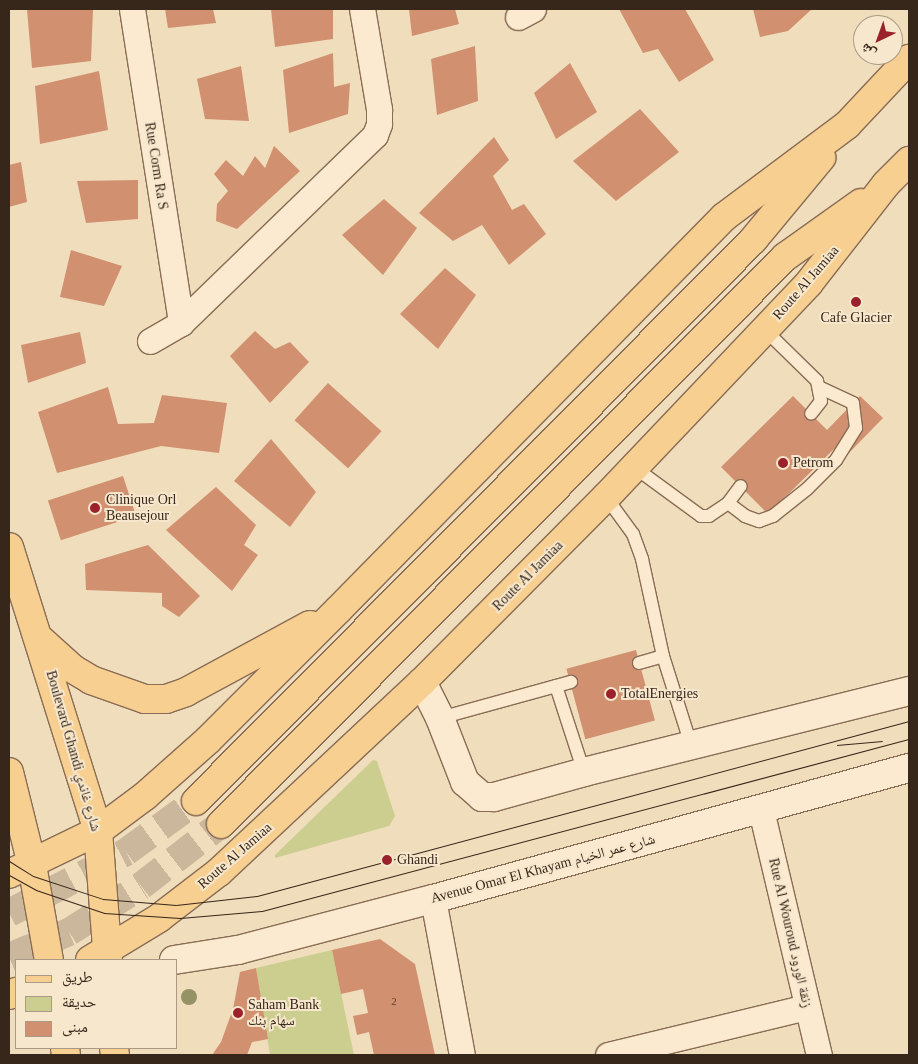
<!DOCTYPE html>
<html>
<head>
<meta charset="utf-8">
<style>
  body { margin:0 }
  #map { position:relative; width:918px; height:1064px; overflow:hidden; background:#f0ddbc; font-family:"Times New Roman","Noto Naskh Arabic",serif }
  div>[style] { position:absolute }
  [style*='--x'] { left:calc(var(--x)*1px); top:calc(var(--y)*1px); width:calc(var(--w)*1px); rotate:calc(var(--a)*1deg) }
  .green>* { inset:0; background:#ccce90 }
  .building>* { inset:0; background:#d1906f; transform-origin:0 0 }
  .primary-tunnel>* { height:28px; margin-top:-14px; transform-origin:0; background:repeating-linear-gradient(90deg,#cbb89c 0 28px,transparent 0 42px) }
  .roads { filter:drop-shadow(1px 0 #896c55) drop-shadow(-1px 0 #896c55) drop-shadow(0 1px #896c55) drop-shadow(0 -1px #896c55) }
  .service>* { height:12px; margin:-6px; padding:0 6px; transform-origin:6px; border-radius:6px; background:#fbeacf }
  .minor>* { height:25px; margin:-12.5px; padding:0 12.5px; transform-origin:12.5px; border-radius:12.5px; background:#fbeacf }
  .secondary>* { height:28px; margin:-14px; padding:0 14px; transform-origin:14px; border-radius:14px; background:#fbeacf }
  .primary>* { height:28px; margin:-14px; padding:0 14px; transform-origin:14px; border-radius:14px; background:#f7cf90 }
  .tram>* { height:1px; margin:-0.5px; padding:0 0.5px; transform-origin:0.5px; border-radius:0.5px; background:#37261a }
  .trees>* { width:16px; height:16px; margin:-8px; border-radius:50%; background:#959266 }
  .dots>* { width:14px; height:14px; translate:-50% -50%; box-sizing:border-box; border:2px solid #f7e7cc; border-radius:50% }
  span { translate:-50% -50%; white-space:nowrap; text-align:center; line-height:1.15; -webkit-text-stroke:4px #f7e7cc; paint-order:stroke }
  .number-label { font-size:11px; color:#5e402f }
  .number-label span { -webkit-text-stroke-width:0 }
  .street-label { font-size:14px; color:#37261a }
  .poi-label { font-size:14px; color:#37261a }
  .left { translate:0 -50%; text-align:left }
  .frame { position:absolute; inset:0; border:10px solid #37261a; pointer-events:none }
  .legend { position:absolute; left:15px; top:959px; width:162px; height:90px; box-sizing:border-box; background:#f7e7cc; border:1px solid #aa9a85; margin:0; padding:6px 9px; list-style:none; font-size:15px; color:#37261a }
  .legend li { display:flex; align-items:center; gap:10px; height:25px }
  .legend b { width:25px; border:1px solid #aa9a85 }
  .north { position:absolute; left:853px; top:15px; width:50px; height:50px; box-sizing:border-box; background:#f7e7cc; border:1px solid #aa9a85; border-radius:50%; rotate:222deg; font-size:14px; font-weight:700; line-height:20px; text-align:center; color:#37261a }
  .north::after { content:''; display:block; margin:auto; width:18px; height:22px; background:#9b212b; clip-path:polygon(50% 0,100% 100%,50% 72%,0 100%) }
</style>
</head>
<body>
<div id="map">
  <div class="green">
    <i style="clip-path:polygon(373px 760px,377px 761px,395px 816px,389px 826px,275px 858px,275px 855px)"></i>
    <i style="clip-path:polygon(332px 950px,354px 1055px,270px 1055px,256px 968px)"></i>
  </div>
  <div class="building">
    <i style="clip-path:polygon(27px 9px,93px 9px,91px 61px,32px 68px)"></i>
    <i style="clip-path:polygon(165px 9px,213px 9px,216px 23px,168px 28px)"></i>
    <i style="clip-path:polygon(271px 9px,333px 9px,333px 39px,275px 47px)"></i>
    <i style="clip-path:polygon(409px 9px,455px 9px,459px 24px,412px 36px)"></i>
    <i style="clip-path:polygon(619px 9px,685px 9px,714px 60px,679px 82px,658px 49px,643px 53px)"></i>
    <i style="clip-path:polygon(753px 9px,812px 9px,788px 31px,760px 37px)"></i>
    <i style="clip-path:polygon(475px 46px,478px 101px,437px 115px,431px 59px)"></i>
    <i style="clip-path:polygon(333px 53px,334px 87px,350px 83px,348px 114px,289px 133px,283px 70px)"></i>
    <i style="clip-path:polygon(570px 63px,597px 112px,556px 139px,534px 93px)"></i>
    <i style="clip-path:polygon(241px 66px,249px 121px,205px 119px,197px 79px)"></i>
    <i style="clip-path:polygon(99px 71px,108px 130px,40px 144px,35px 86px)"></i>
    <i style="clip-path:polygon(640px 109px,679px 152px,616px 201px,573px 161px)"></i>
    <i style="clip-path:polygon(494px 137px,509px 160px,493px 176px,512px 210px,524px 204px,546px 234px,509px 265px,482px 225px,453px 241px,419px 213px)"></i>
    <i style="clip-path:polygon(274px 146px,300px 171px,237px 229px,216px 221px,217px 204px,228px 191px,214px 174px,226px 160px,243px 176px,255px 156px,265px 168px)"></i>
    <i style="clip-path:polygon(21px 162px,27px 202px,9px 207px,9px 165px)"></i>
    <i style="clip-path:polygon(138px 180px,138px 219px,86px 223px,77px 181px)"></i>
    <i style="clip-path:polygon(384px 199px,417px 228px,383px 275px,342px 235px)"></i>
    <i style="clip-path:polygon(71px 250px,122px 266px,104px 306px,60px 297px)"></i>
    <i style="clip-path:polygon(445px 268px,476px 295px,438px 349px,400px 314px)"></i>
    <i style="clip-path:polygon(255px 331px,275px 349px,290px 342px,309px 362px,270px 403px,230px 356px)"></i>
    <i style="clip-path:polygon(80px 332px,86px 363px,28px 383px,21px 345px)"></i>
    <i style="left:328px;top:383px;width:72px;height:50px;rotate:42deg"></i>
    <i style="clip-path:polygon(108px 387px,118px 424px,154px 423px,162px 395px,227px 403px,219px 453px,161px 446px,57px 473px,38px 412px)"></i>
    <i style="clip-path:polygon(793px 396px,827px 430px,860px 396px,883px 418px,844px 458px,834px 449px,768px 514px,721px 467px)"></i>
    <i style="clip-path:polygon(271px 439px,316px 492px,290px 527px,234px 481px)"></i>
    <i style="left:123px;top:476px;width:42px;height:79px;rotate:72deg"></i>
    <i style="clip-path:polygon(216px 487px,256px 525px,244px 545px,258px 555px,232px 591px,166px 530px)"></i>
    <i style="clip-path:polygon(148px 545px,200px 596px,179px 617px,162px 606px,162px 593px,86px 590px,85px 564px)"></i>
    <i style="left:636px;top:650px;width:73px;height:72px;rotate:75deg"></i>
    <i style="clip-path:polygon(380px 939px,415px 964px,435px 1055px,374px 1055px,369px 1032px,357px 1035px,353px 1016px,368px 1013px,363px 989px,341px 994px,332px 950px)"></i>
    <i style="clip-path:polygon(256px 968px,268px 1039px,252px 1042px,247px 1055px,212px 1055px,221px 1042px,233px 1009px,240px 972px)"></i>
  </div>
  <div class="primary-tunnel">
    <i style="--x:9;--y:913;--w:132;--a:-27.5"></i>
    <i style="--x:126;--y:852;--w:87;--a:-36.1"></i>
    <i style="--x:9;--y:957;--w:65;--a:-22.6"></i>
    <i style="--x:69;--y:932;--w:85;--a:-32.6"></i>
    <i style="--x:141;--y:886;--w:101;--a:-37.8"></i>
  </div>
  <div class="roads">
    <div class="service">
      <i style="--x:765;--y:330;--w:73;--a:44.4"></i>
      <i style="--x:817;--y:381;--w:20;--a:79"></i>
      <i style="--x:821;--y:401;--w:16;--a:128"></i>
      <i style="--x:634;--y:467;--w:83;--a:36.2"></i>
      <i style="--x:701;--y:516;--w:8;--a:0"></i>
      <i style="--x:709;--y:516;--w:23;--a:-34"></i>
      <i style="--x:728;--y:503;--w:21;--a:-53"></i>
      <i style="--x:606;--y:497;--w:46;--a:53.9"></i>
      <i style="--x:633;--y:534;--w:27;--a:70"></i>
      <i style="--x:642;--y:559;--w:99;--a:77.8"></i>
      <i style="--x:663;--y:656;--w:93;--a:72.5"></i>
      <i style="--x:728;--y:503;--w:21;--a:37"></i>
      <i style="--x:745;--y:516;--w:15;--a:20"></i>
      <i style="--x:759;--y:521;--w:15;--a:-20"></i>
      <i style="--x:773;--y:516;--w:43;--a:-38.5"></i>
      <i style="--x:807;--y:489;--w:41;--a:-45"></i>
      <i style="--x:836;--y:460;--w:38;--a:-58"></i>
      <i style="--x:856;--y:428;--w:25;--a:-97"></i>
      <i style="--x:853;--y:403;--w:35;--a:-155"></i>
      <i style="--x:639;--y:663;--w:25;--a:-16"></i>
      <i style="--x:556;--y:686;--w:90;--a:72"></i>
      <i style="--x:440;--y:718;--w:136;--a:-15.4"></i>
    </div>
    <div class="minor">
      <i style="--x:132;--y:9;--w:318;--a:81.1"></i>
      <i style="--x:518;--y:17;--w:17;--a:-28"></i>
      <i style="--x:150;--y:341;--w:36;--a:-30"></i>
      <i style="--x:181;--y:323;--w:270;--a:-44.1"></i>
      <i style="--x:375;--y:135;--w:12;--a:-70"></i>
      <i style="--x:379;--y:124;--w:15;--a:-90"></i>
      <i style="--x:379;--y:109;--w:101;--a:-99.6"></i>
      <i style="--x:761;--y:810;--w:252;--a:76.7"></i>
      <i style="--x:433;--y:899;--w:159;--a:79.5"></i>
      <i style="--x:608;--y:1055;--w:205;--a:-13.6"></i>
    </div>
    <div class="secondary">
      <i style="--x:422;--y:682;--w:40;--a:63.4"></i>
      <i style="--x:440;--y:718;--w:69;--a:68.7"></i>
      <i style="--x:465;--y:782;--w:23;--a:41"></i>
      <i style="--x:482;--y:797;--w:12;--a:0"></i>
      <i style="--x:494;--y:797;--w:93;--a:-15.5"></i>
      <i style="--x:584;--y:772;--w:335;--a:-14"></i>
      <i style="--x:174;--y:960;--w:65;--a:-8.9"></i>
      <i style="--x:238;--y:950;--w:202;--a:-14.7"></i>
      <i style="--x:433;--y:899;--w:494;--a:-15.4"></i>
    </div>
    <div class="primary">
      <i style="--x:9;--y:547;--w:298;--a:72.6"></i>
      <i style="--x:98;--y:831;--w:129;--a:85.6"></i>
      <i style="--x:41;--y:640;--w:43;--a:42.2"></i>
      <i style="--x:73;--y:669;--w:21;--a:31"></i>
      <i style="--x:91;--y:680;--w:57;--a:19.4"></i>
      <i style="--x:145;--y:699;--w:21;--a:0"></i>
      <i style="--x:166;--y:699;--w:21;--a:-19"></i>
      <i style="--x:186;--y:692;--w:141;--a:-28.4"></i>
      <i style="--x:9;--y:772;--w:96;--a:76.1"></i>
      <i style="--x:32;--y:865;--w:97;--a:79.9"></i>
      <i style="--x:196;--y:801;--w:791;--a:-45.2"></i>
      <i style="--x:753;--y:240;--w:107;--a:-50.3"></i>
      <i style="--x:221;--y:824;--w:800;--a:-45.15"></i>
      <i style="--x:785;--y:257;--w:93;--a:-35.4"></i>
      <i style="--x:9;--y:874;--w:99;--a:-25.8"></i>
      <i style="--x:98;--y:831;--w:59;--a:-36.7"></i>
      <i style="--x:145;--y:796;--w:84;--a:-41.6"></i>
      <i style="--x:208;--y:740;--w:184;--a:-45"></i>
      <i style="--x:338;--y:610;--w:551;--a:-45.51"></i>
      <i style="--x:724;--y:217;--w:154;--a:-36.8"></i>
      <i style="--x:847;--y:125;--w:91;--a:-46.8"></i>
      <i style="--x:90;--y:960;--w:81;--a:-31.3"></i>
      <i style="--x:159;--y:918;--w:76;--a:-37.5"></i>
      <i style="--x:219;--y:872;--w:278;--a:-43.1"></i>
      <i style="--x:422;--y:682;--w:261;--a:-45.2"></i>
      <i style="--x:606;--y:497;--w:295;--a:-46.5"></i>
      <i style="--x:809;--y:283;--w:125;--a:-52.1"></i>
      <i style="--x:886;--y:184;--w:33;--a:-45"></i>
      <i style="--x:9;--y:995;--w:8;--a:-23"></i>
      <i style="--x:65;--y:1048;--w:7;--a:82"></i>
      <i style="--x:114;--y:1048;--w:7;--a:82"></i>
    </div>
  </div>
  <div class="tram">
    <i style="--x:837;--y:745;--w:45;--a:-5.1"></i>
    <i style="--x:9;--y:861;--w:28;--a:32"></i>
    <i style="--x:33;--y:876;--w:74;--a:18.2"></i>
    <i style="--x:103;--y:899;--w:73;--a:4.7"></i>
    <i style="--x:176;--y:905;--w:81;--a:-6.3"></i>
    <i style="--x:257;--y:896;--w:675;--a:-15.02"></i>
    <i style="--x:9;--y:875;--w:31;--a:29"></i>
    <i style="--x:36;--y:890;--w:72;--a:18.7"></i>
    <i style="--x:104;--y:913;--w:76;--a:3.8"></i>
    <i style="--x:180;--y:918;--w:82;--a:-4.9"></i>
    <i style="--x:262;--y:911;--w:669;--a:-14.89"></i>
  </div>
  <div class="trees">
    <i style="left:189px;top:997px"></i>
  </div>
  <div class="dots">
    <i style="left:856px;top:302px;background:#9b212b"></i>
    <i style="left:783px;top:463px;background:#9b212b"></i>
    <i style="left:95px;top:508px;background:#9b212b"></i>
    <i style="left:611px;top:694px;background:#9b212b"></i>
    <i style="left:387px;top:860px;background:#9b212b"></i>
    <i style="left:238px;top:1013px;background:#9b212b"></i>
  </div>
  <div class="number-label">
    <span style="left:394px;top:1001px">2</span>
  </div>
  <div class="street-label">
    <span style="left:156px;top:166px;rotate:81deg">Rue Corm Ra S</span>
    <span style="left:806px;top:283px;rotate:-49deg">Route Al Jamiaa</span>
    <span style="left:528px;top:576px;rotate:-45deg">Route Al Jamiaa</span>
    <span style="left:73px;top:751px;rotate:74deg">Boulevard Ghandi شارع غاندي</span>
    <span style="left:235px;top:856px;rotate:-41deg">Route Al Jamiaa</span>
    <span style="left:543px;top:869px;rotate:-15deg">Avenue Omar El Khayam شارع عمر الخيام</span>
    <span style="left:790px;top:933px;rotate:77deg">Rue Al Wouroud زنقة الورود</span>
  </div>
  <div class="poi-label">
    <span style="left:856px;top:318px">Cafe Glacier</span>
    <span class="left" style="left:793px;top:463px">Petrom</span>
    <span class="left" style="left:106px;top:508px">Clinique Orl<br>Beausejour</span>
    <span class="left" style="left:621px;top:694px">TotalEnergies</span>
    <span class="left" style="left:397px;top:860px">Ghandi</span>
    <span class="left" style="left:248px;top:1013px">Saham Bank<br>سهام بنك</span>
  </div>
  <div class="frame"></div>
  <ul class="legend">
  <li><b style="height:6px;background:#f7cf90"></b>طريق</li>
  <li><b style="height:14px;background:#ccce90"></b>حديقة</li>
  <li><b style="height:14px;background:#d1906f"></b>مبنى</li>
  </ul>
  <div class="north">ش</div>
</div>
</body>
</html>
